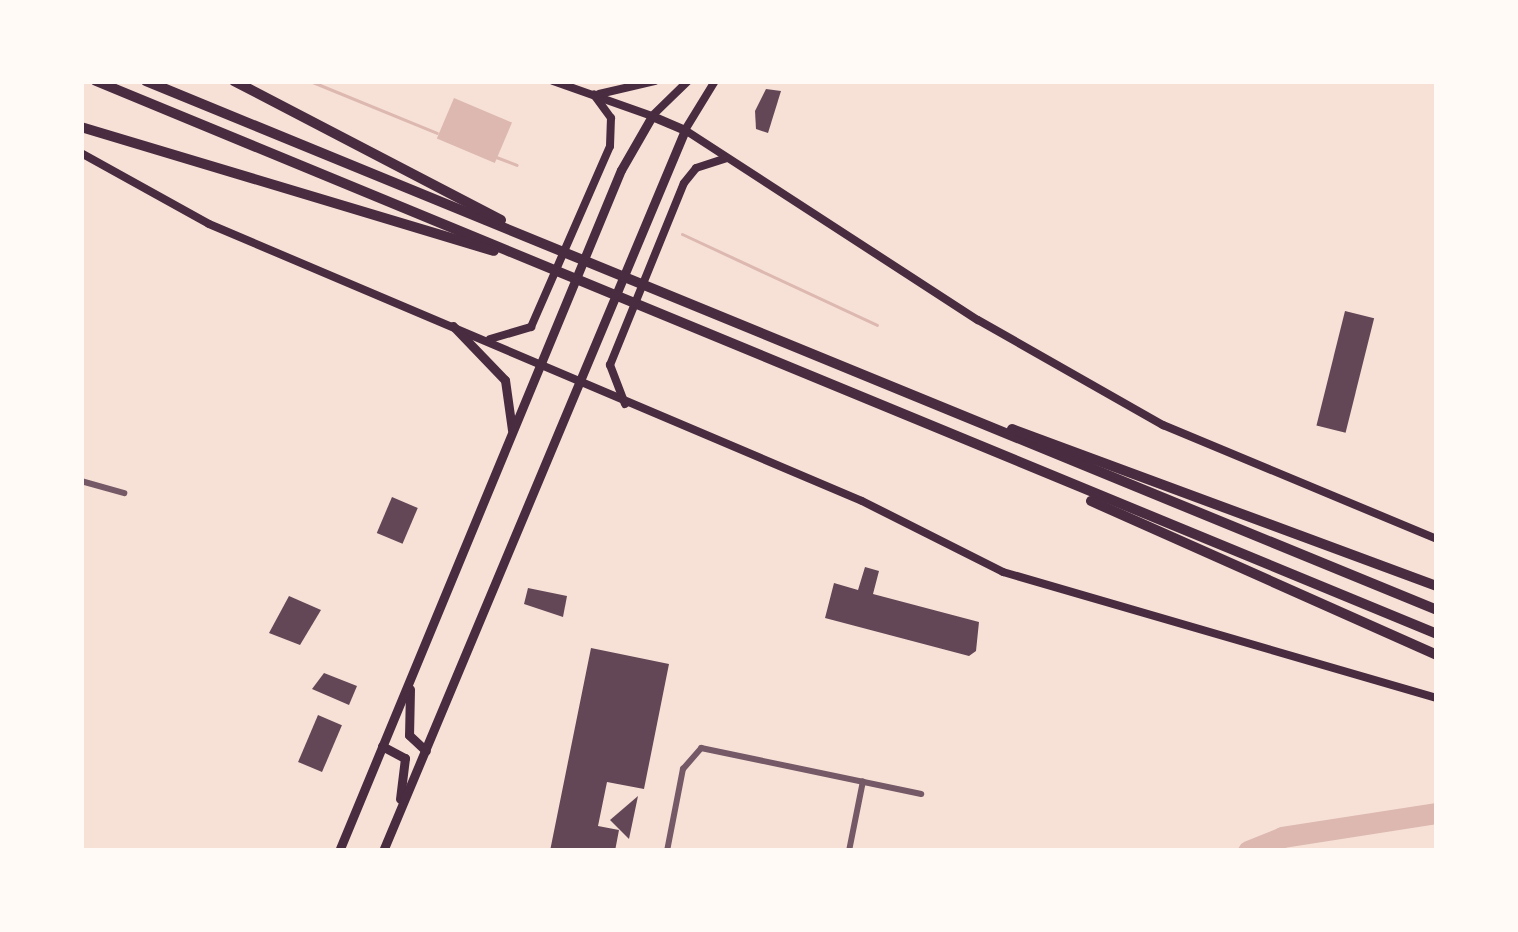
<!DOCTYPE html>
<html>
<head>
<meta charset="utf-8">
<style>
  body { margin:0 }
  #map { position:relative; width:1518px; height:932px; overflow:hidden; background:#f7e1d7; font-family:"Archivo Narrow",sans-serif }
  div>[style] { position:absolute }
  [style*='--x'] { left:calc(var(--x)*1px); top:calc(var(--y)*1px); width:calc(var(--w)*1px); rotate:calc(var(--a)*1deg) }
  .water>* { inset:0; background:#dcb8b0; transform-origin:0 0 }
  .stream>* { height:3px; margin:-1.5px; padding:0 1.5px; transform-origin:1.5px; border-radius:1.5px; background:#dcb8b0 }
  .river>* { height:21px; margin:-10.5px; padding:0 10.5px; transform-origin:10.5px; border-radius:10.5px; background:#dcb8b0 }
  .building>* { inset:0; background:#644757; transform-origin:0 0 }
  .minor>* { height:6px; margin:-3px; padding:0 3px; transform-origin:3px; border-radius:3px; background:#755966 }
  .secondary>* { height:8px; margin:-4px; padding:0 4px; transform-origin:4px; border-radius:4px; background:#4a2c40 }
  .trunk>* { height:9px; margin:-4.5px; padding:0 4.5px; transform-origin:4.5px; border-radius:4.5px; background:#4a2c40 }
  .motorway>* { height:10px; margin:-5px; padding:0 5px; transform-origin:5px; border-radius:5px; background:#4a2c40 }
  span { translate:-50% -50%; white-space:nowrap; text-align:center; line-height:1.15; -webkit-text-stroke:9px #fffaf5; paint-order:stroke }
  .frame { position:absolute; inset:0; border:84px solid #fffaf5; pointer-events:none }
</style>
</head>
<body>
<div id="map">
  <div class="water">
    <i style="left:454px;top:98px;width:63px;height:44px;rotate:23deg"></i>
  </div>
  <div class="stream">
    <i style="--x:310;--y:81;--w:137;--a:22.3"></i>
    <i style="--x:496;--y:157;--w:22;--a:21"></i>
    <i style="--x:682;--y:234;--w:215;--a:25"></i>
  </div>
  <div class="river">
    <i style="--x:1248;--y:851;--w:37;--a:-22"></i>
    <i style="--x:1282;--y:837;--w:157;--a:-8.8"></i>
  </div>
  <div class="building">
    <i style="clip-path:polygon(766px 89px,781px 91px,768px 133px,756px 129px,755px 111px)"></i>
    <i style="left:1345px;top:311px;width:30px;height:118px;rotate:14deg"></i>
    <i style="left:392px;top:497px;width:28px;height:39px;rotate:23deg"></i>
    <i style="clip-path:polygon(865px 567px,879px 571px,873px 594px,979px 622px,976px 651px,969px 656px,825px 618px,834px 583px,858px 590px)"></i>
    <i style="clip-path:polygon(528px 588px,567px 596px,563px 617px,524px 604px)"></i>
    <i style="clip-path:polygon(289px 596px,321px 610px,300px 645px,269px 633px)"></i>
    <i style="clip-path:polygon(591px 648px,669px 664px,644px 789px,607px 782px,598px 826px,619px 830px,615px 851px,550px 851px)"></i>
    <i style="clip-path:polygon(324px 673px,357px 686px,349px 705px,312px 689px)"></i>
    <i style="left:318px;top:715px;width:26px;height:51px;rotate:23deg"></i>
    <i style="clip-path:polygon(638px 796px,629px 839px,610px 820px)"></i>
  </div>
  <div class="minor">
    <i style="--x:81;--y:481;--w:45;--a:15.6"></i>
    <i style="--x:667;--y:851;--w:84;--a:-79"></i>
    <i style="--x:683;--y:769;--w:28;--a:-49"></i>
    <i style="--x:701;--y:748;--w:225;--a:11.8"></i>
    <i style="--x:849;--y:851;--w:71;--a:-78.7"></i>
  </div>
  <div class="secondary">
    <i style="--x:553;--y:81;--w:105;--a:19.5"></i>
    <i style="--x:652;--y:116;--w:50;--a:-44.2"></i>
    <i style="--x:715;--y:81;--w:57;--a:121.5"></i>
    <i style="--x:685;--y:130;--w:349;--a:33"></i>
    <i style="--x:978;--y:320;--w:213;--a:29.6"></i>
    <i style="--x:1163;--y:425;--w:297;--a:22.6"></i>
    <i style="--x:599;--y:94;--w:57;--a:-13.1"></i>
    <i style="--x:81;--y:153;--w:146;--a:29"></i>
    <i style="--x:209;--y:224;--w:709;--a:22.99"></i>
    <i style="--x:862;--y:501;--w:158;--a:26.7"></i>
    <i style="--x:1003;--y:572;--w:452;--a:16.2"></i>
    <i style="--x:490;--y:339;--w:43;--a:-16.3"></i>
    <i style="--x:531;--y:327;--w:197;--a:-66.4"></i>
    <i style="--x:610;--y:146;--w:28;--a:-88"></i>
    <i style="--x:611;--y:118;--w:29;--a:-126"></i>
    <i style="--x:625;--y:404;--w:42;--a:-111"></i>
    <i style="--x:610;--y:365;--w:196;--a:-67.9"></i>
    <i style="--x:684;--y:183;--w:19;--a:-51"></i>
    <i style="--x:696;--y:168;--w:32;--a:-18"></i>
  </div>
  <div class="trunk">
    <i style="--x:453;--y:326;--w:75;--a:46.1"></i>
    <i style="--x:505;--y:380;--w:50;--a:82"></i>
    <i style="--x:410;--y:689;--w:46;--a:91.2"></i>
    <i style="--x:409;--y:735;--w:23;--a:43"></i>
    <i style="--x:382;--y:746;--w:26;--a:28"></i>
    <i style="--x:405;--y:758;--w:41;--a:97"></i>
    <i style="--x:339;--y:851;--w:737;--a:-67.51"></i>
    <i style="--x:621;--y:170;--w:62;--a:-60.1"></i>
    <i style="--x:652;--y:116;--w:36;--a:23"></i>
    <i style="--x:685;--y:130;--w:782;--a:112.73"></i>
  </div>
  <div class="motorway">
    <i style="--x:96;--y:81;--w:1451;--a:22.41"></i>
    <i style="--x:146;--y:81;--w:1395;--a:22.28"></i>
    <i style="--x:234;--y:81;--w:301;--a:27.5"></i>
    <i style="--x:81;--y:127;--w:431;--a:16.7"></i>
    <i style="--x:1012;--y:429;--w:453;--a:20.3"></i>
    <i style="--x:1091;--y:501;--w:379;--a:24"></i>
  </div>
  <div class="frame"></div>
</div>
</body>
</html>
